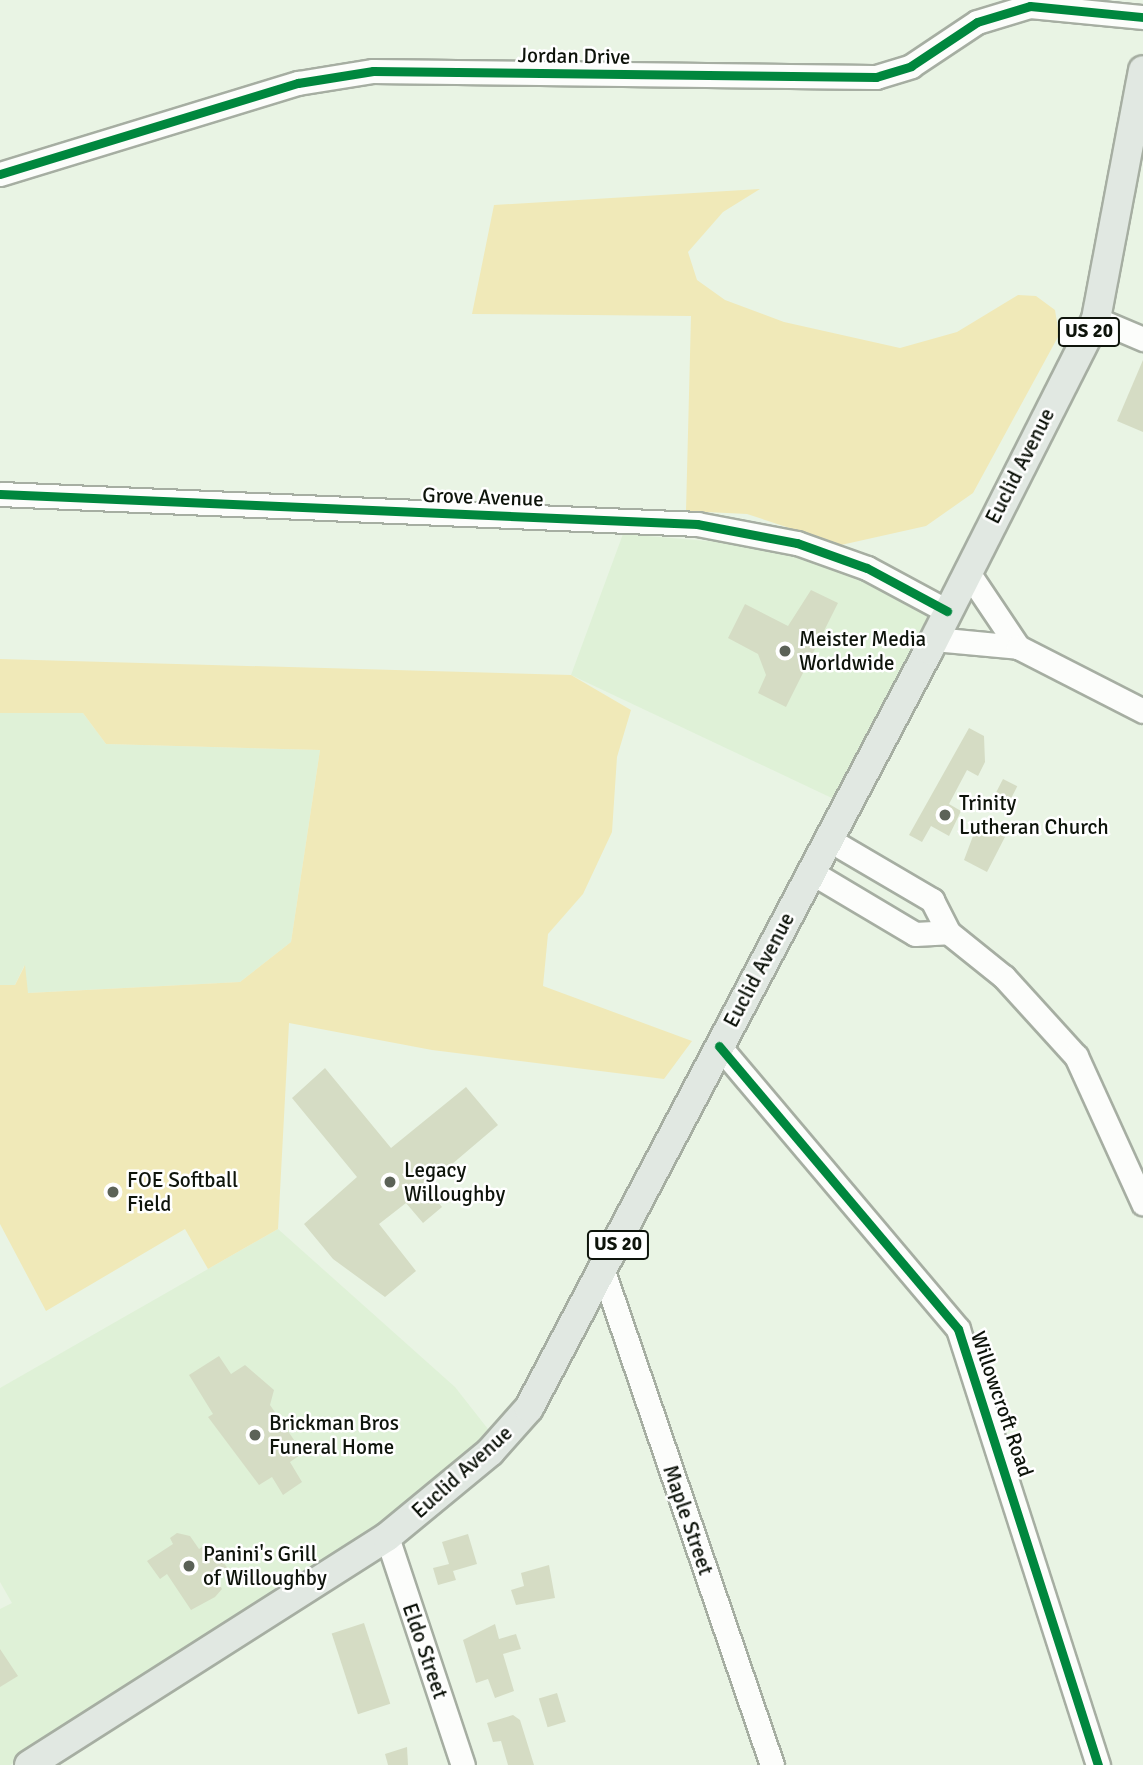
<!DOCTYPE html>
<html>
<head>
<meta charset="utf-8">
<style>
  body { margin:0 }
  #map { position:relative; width:1143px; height:1765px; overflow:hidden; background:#e9f4e4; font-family:Signika,sans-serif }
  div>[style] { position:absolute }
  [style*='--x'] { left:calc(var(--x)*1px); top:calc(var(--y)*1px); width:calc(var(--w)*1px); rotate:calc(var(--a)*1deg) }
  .built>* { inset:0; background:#dff1d7 }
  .green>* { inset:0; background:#f0e9b8 }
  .building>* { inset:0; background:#d5dcc4; transform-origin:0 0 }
  .roads { filter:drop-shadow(2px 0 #a6aea2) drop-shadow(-2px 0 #a6aea2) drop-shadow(0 2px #a6aea2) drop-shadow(0 -2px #a6aea2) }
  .minor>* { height:23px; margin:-11.5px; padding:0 11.5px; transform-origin:11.5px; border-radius:11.5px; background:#fcfdfb }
  .major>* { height:28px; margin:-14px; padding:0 14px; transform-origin:14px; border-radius:14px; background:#e1e8e2 }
  .cycleway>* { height:9px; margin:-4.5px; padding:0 4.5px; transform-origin:4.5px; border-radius:4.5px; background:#00873e }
  .dots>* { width:19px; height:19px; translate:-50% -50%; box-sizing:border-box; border:4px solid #fff; border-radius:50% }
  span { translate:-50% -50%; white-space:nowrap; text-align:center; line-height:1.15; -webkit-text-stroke:5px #fff; paint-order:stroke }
  .shield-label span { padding:2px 5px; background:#fff; border:2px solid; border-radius:5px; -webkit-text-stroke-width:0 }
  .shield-label { font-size:19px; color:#0e140b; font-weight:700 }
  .street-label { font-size:21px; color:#0e140b }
  .poi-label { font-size:21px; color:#0e140b }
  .left { translate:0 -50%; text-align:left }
</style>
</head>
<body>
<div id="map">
  <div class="built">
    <i style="clip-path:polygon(623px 534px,780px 547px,916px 604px,934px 618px,836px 800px,571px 675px)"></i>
    <i style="clip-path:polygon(0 713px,83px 713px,106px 744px,320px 750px,291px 942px,240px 982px,27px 993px,24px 966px,15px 985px,0 985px)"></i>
    <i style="clip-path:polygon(278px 1229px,455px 1387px,495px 1438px,387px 1530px,10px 1765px,0 1765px,0 1609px,12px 1603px,0 1582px,0 1388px)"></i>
  </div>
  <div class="green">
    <i style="clip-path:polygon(760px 189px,723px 212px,688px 252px,697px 280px,725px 300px,784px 322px,900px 348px,957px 332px,1018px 295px,1036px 296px,1055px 310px,1059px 335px,973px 493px,926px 526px,841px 545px,747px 514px,686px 511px,691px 316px,472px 314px,494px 205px)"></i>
    <i style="clip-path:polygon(0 659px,571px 675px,631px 710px,617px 757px,612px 832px,583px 894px,548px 934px,543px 986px,692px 1041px,664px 1079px,432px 1050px,289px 1023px,278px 1229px,208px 1269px,185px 1229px,46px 1311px,0 1224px,0 985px,15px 985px,25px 965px,28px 993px,240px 982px,291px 942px,320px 750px,106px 744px,83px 713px,0 713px)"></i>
  </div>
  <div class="building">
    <i style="clip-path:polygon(1143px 360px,1143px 432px,1117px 421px)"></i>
    <i style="clip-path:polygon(811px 590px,838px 603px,786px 707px,758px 693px,766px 675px,758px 654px,728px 638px,745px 604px,788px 626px)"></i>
    <i style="clip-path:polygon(969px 728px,984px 736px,985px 762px,978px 776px,967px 770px,949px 804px,961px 811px,949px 836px,931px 826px,922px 842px,909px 835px)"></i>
    <i style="left:1003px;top:779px;width:16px;height:15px;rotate:27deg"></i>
    <i style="clip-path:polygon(979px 820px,1006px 835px,987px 872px,964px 860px)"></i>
    <i style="clip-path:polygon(325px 1068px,391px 1148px,466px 1087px,498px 1125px,425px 1187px,442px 1207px,423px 1223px,406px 1203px,379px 1224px,416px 1271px,385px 1297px,333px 1259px,304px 1224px,357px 1177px,292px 1098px)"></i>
    <i style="clip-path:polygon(219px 1356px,231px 1374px,245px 1365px,274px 1390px,270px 1405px,303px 1453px,290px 1462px,302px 1482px,283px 1495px,272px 1477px,259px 1485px,208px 1417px,213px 1414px,189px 1375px)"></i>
    <i style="clip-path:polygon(177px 1533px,190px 1536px,199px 1549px,208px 1543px,230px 1571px,217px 1579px,222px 1589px,215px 1597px,191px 1610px,167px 1574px,160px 1579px,147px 1561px,173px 1544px,170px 1538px)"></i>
    <i style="clip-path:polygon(468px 1534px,477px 1564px,453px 1571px,456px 1580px,438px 1585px,433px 1568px,449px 1564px,442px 1542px)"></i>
    <i style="clip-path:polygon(549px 1565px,555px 1598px,516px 1605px,511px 1590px,524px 1586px,521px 1573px)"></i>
    <i style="left:364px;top:1623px;width:85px;height:34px;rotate:72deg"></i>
    <i style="clip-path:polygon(495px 1624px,499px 1639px,516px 1634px,521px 1649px,503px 1654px,514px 1691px,495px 1698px,488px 1679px,476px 1683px,463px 1640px)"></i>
    <i style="clip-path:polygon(0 1649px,18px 1676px,0 1687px)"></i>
    <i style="left:557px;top:1693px;width:30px;height:19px;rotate:73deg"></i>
    <i style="clip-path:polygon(513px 1715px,520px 1720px,534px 1765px,508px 1765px,501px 1741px,493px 1742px,487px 1723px)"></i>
    <i style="clip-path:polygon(407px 1747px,408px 1765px,388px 1765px,385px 1754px)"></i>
  </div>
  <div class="roads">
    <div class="minor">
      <i style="--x:0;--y:174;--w:312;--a:-17"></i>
      <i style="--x:298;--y:83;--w:76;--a:-9.1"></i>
      <i style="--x:373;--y:71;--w:503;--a:0.68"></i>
      <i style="--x:876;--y:77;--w:37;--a:-17"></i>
      <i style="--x:911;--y:66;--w:79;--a:-33.7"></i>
      <i style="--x:977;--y:22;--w:55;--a:-16.8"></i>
      <i style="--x:1030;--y:6;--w:114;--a:5.6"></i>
      <i style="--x:1096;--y:319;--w:51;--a:23.1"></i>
      <i style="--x:0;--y:494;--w:698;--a:2.46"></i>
      <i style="--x:697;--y:524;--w:102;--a:10.8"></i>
      <i style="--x:797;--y:543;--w:74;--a:19.7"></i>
      <i style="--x:867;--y:568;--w:91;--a:28.3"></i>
      <i style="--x:967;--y:571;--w:92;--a:56.1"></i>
      <i style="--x:934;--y:639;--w:84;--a:5.4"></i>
      <i style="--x:1018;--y:647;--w:140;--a:27.1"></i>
      <i style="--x:828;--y:839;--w:121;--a:30.4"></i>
      <i style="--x:932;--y:900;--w:36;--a:63"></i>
      <i style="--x:948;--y:932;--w:72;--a:38.8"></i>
      <i style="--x:1004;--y:977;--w:107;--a:47.7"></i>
      <i style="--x:1076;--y:1056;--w:162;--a:65.5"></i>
      <i style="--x:811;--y:872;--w:121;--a:30.8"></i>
      <i style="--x:915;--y:934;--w:33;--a:-3"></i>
      <i style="--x:719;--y:1046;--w:370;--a:49.8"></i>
      <i style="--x:958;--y:1329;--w:458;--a:72.2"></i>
      <i style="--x:604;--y:1274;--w:519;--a:71.11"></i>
      <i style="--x:387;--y:1537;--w:240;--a:71.6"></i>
    </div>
    <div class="major">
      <i style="--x:29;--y:1765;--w:424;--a:-32.5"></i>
      <i style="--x:387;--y:1537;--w:134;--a:-39.5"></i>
      <i style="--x:490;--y:1452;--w:59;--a:-48.4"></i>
      <i style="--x:529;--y:1408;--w:857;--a:-62.18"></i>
      <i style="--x:929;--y:650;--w:371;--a:-63.2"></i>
      <i style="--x:1096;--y:319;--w:253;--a:-79.3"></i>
    </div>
  </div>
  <div class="cycleway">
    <i style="--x:0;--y:174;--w:312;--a:-17"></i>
    <i style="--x:298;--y:83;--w:76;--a:-9.1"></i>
    <i style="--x:373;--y:71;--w:503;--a:0.68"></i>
    <i style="--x:876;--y:77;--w:37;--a:-17"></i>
    <i style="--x:911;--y:66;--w:79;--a:-33.7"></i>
    <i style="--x:977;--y:22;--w:55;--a:-16.8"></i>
    <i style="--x:1030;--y:6;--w:114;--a:5.6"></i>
    <i style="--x:0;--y:494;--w:698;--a:2.46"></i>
    <i style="--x:697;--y:524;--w:102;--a:10.8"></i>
    <i style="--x:797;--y:543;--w:74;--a:19.7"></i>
    <i style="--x:867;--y:568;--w:91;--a:28.3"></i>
    <i style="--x:719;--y:1046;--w:370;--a:49.8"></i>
    <i style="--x:958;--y:1329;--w:458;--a:72.2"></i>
  </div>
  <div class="dots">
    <i style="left:785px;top:651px;background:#5b6257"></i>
    <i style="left:945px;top:815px;background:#5b6257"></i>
    <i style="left:390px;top:1182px;background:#5b6257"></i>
    <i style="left:113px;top:1192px;background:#5b6257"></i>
    <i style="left:255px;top:1435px;background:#5b6257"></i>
    <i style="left:189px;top:1566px;background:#5b6257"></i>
  </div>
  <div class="shield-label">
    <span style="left:1089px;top:332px">US 20</span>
    <span style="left:618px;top:1245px">US 20</span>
  </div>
  <div class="street-label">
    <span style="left:574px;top:56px;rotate:1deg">Jordan Drive</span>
    <span style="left:1020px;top:466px;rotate:-63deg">Euclid Avenue</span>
    <span style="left:483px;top:497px;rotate:2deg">Grove Avenue</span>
    <span style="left:759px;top:970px;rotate:-62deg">Euclid Avenue</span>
    <span style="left:1002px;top:1404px;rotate:71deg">Willowcroft Road</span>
    <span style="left:462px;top:1472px;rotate:-42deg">Euclid Avenue</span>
    <span style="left:688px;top:1520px;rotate:71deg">Maple Street</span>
    <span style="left:425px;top:1651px;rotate:71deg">Eldo Street</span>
  </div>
  <div class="poi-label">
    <span class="left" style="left:799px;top:651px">Meister Media<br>Worldwide</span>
    <span class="left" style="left:959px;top:815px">Trinity<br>Lutheran Church</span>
    <span class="left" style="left:404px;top:1182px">Legacy<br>Willoughby</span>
    <span class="left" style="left:127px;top:1192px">FOE Softball<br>Field</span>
    <span class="left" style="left:269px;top:1435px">Brickman Bros<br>Funeral Home</span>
    <span class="left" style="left:203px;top:1566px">Panini's Grill<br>of Willoughby</span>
  </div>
</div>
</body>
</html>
